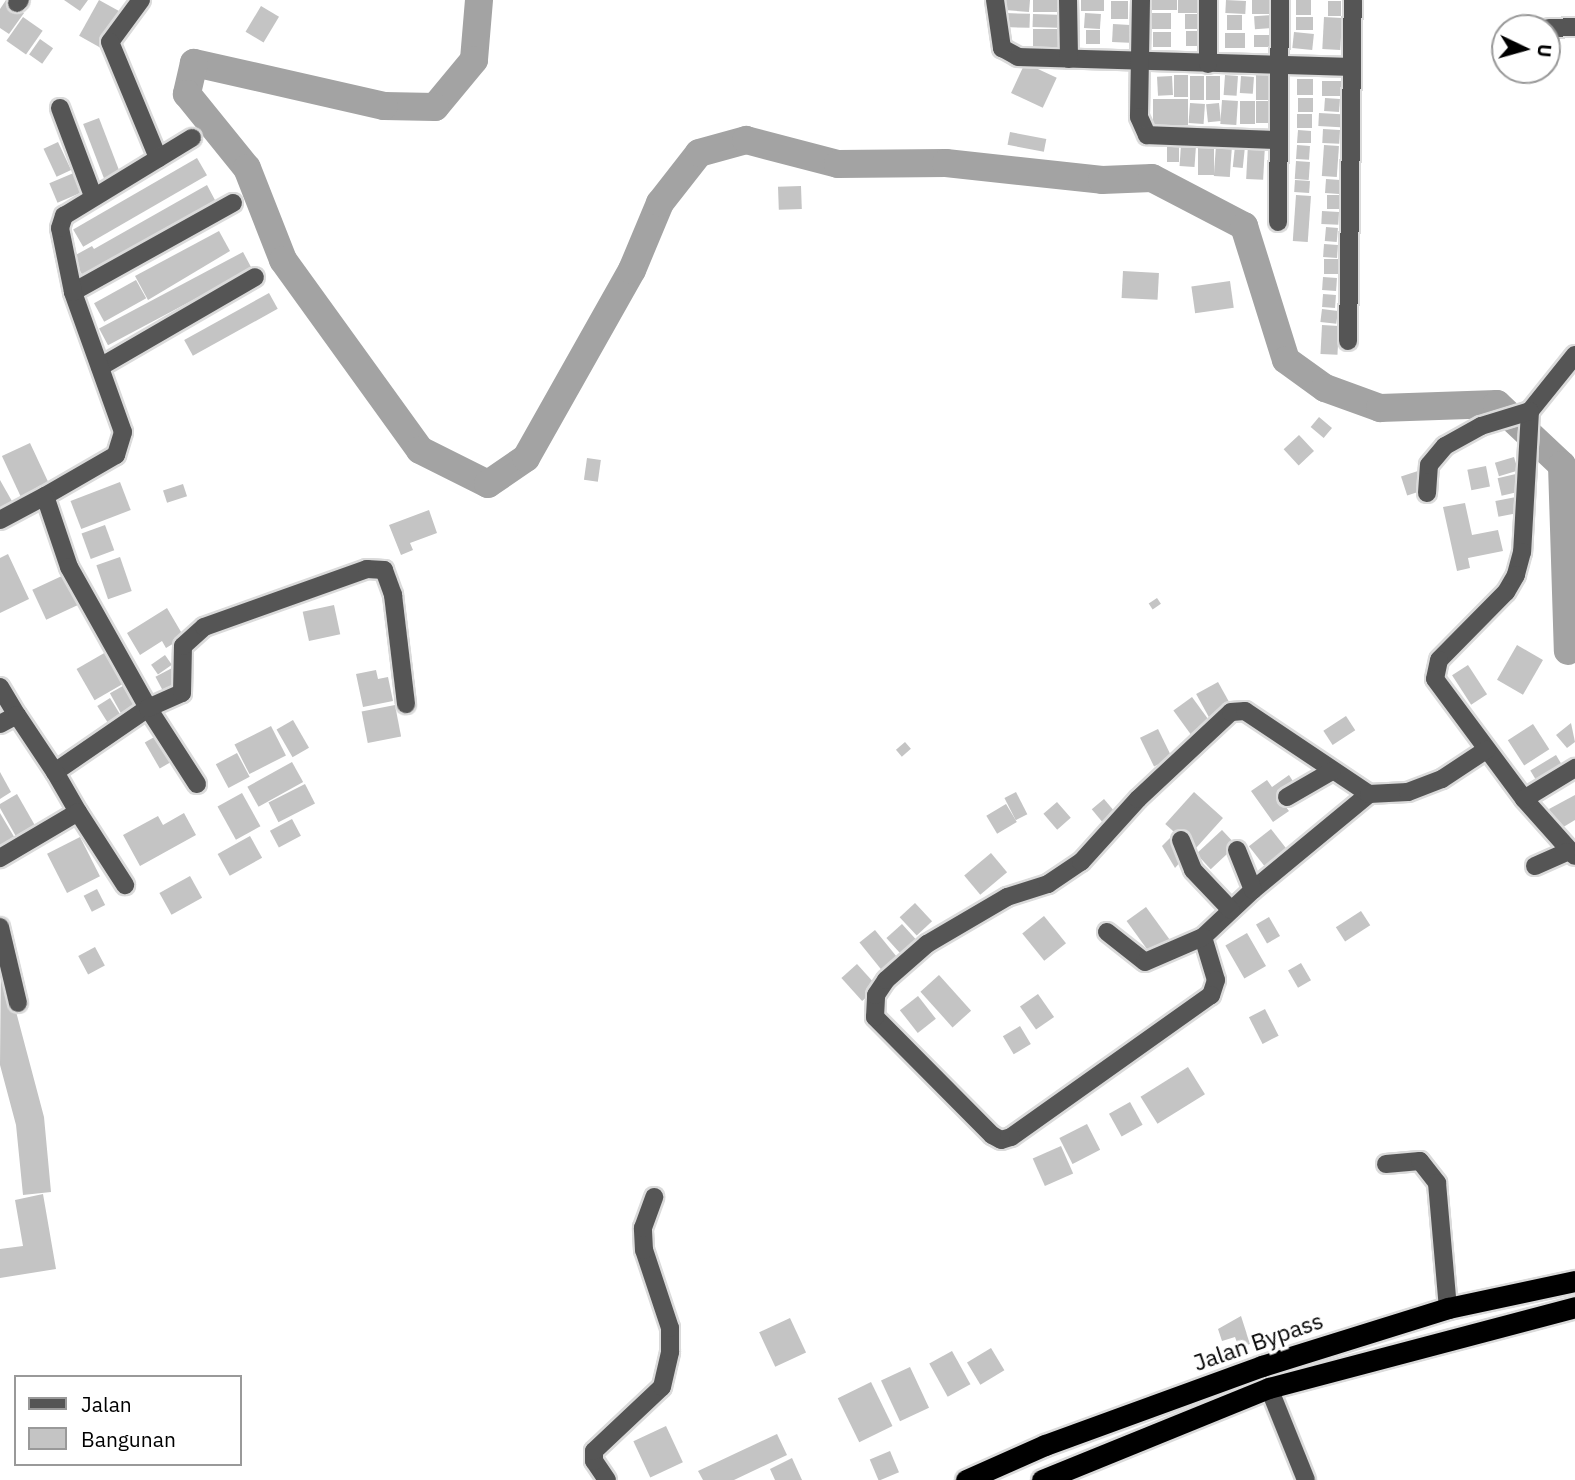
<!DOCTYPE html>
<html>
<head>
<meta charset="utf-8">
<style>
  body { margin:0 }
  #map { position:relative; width:1575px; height:1480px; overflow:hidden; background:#fff; font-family:"IBM Plex Sans",sans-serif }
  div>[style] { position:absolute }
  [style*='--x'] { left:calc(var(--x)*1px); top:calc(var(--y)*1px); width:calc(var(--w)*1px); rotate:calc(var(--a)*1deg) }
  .river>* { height:28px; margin:-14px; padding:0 14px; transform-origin:14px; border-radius:14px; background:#a3a3a3 }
  .building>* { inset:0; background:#c4c4c4; transform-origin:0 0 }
  .roads { filter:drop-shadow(2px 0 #dbdbdb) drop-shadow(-2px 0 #dbdbdb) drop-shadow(0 2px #dbdbdb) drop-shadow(0 -2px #dbdbdb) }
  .minor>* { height:18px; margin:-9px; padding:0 9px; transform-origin:9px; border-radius:9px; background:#555 }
  .highway>* { height:21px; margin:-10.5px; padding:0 10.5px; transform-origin:10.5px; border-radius:10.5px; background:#000 }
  span { translate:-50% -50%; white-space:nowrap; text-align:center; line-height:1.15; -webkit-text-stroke:7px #fff; paint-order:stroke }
  .street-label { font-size:23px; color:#000 }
  .legend { position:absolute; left:14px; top:1375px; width:228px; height:91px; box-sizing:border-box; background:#fff; border:2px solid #999; margin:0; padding:9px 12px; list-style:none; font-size:21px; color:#000 }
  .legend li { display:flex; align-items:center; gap:14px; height:35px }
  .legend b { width:35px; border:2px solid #999 }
  .north { position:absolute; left:1491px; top:14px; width:70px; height:70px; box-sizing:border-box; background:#fff; border:2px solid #999; border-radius:50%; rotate:95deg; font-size:19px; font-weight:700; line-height:28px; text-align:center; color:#000 }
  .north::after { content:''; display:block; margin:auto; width:24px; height:32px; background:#000; clip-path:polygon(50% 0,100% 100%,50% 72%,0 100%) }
</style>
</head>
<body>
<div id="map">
  <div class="river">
    <i style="--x:479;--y:0;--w:60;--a:94.8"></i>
    <i style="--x:474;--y:60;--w:61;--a:129.7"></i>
    <i style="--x:435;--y:107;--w:51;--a:-178.9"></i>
    <i style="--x:384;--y:106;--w:195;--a:-167.2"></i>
    <i style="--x:194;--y:63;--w:32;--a:103"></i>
    <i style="--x:187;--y:94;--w:95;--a:51"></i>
    <i style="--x:247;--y:168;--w:99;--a:68.6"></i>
    <i style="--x:283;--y:260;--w:234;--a:54.2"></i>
    <i style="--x:420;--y:450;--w:76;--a:26.6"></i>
    <i style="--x:488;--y:484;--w:46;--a:-34.4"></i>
    <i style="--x:526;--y:458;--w:216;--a:-60.6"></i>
    <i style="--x:632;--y:270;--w:73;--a:-67.3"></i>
    <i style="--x:660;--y:203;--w:63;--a:-52"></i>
    <i style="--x:699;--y:153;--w:49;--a:-15.5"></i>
    <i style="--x:746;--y:140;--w:95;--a:14.6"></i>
    <i style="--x:838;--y:164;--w:108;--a:-0.5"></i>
    <i style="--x:946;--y:163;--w:157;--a:6.2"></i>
    <i style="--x:1102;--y:180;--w:50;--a:-2.3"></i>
    <i style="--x:1152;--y:178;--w:104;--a:27.6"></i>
    <i style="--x:1244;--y:226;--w:140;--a:72.6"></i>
    <i style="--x:1286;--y:360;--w:48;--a:35.7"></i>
    <i style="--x:1325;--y:388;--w:59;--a:20"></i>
    <i style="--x:1380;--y:408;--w:117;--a:-2"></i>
    <i style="--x:1497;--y:404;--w:89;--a:43.2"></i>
    <i style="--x:1562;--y:465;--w:186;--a:88.2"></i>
  </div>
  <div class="building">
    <i style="clip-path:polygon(6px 0,24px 13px,9px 34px,0 28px,0 9px)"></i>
    <i style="clip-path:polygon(64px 0,88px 0,80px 11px)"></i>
    <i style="left:99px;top:0;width:29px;height:41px;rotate:29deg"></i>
    <i style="clip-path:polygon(1006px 0,1030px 0,1029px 12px,1005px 10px)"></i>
    <i style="left:1033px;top:0;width:32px;height:12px"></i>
    <i style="left:1081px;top:0;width:23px;height:11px"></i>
    <i style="left:1152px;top:0;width:25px;height:10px"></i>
    <i style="left:1178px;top:0;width:24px;height:13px"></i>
    <i style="left:1226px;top:0;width:20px;height:13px;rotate:3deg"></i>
    <i style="left:1252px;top:0;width:17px;height:14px"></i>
    <i style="left:1311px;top:0;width:15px;height:15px;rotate:90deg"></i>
    <i style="left:1111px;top:1px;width:17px;height:18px"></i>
    <i style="left:1328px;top:1px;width:13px;height:15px"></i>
    <i style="left:261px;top:6px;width:21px;height:30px;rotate:31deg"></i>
    <i style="left:1005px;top:13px;width:25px;height:14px;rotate:2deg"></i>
    <i style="left:1085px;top:13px;width:16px;height:15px;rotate:4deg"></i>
    <i style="left:1152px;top:13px;width:19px;height:16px"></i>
    <i style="left:1033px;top:14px;width:32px;height:13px;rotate:2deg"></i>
    <i style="left:1185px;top:14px;width:13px;height:15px"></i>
    <i style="left:1227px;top:15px;width:15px;height:15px"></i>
    <i style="left:1273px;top:15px;width:13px;height:19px;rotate:86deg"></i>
    <i style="left:23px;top:17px;width:24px;height:29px;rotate:35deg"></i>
    <i style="left:1296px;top:17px;width:17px;height:13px"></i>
    <i style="left:1324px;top:17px;width:18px;height:32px;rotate:3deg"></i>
    <i style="left:1113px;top:24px;width:17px;height:18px;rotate:3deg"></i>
    <i style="left:1033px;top:29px;width:32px;height:20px"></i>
    <i style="left:1086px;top:30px;width:14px;height:14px"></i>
    <i style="left:1199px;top:31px;width:15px;height:13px;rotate:90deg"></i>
    <i style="left:1153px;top:32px;width:18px;height:15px"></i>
    <i style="left:1294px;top:32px;width:20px;height:16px;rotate:6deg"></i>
    <i style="left:1225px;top:33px;width:20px;height:15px"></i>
    <i style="left:1254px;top:35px;width:17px;height:12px"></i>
    <i style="left:40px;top:39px;width:16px;height:19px;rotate:35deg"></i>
    <i style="left:1025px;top:63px;width:35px;height:33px;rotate:25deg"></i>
    <i style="left:1256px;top:69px;width:15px;height:31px"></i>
    <i style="left:1174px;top:75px;width:14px;height:22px"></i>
    <i style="left:1225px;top:75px;width:13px;height:20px;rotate:4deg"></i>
    <i style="left:1172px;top:76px;width:19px;height:15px;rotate:87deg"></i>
    <i style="left:1190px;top:76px;width:14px;height:24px"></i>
    <i style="left:1206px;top:76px;width:14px;height:24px"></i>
    <i style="left:1241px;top:76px;width:13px;height:17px;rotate:4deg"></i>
    <i style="left:1297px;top:79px;width:16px;height:16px"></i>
    <i style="left:1322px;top:81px;width:19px;height:15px"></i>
    <i style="left:1298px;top:98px;width:15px;height:14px"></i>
    <i style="left:1325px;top:98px;width:15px;height:13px;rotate:4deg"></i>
    <i style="left:1188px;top:99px;width:26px;height:35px;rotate:90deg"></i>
    <i style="left:1222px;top:100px;width:16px;height:24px;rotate:4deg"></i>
    <i style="left:1240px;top:101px;width:15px;height:23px"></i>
    <i style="left:1256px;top:101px;width:14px;height:22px"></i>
    <i style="left:1190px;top:103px;width:15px;height:20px;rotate:4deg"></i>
    <i style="left:1219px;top:103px;width:18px;height:13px;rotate:84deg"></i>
    <i style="left:1319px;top:113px;width:22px;height:13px;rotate:3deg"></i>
    <i style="left:1297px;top:114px;width:15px;height:14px"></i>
    <i style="left:99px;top:118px;width:60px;height:17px;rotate:69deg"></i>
    <i style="left:1323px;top:129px;width:17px;height:14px;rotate:3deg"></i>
    <i style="clip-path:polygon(1298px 130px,1311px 131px,1311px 143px,1297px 143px)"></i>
    <i style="left:1010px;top:132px;width:37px;height:13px;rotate:11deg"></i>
    <i style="left:58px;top:142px;width:31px;height:16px;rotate:65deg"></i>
    <i style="left:1198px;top:144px;width:16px;height:31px"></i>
    <i style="left:1248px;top:144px;width:17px;height:35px;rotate:3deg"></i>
    <i style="left:1167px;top:145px;width:12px;height:17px"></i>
    <i style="left:1181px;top:145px;width:15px;height:21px;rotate:4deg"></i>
    <i style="left:1216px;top:145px;width:16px;height:31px;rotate:4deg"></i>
    <i style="left:1297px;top:145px;width:13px;height:14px;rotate:4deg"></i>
    <i style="left:1324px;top:145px;width:15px;height:31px;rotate:4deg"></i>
    <i style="left:1235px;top:146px;width:10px;height:21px;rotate:6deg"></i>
    <i style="left:197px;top:158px;width:20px;height:143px;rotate:60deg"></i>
    <i style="left:1296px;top:161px;width:14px;height:18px;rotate:4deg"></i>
    <i style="left:76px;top:172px;width:21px;height:29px;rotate:67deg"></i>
    <i style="left:1326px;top:179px;width:14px;height:14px;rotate:4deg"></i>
    <i style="left:1295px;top:180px;width:15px;height:12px;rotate:4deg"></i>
    <i style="clip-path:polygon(207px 185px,216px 202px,84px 278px,72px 257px,92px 246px,94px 249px)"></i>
    <i style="left:801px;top:186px;width:23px;height:23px;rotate:88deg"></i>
    <i style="left:1296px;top:195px;width:15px;height:46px;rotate:4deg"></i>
    <i style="left:1327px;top:195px;width:13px;height:14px"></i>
    <i style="left:1322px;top:211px;width:17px;height:13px;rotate:3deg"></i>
    <i style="left:1326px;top:227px;width:12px;height:14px;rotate:5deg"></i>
    <i style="clip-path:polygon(219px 231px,230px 251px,148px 300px,135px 276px)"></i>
    <i style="left:1324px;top:244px;width:14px;height:13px;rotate:4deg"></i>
    <i style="left:243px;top:252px;width:19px;height:163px;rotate:62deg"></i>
    <i style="left:1324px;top:259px;width:14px;height:15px"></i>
    <i style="left:1123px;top:271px;width:36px;height:27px;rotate:3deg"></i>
    <i style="left:1323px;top:277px;width:14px;height:13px;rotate:4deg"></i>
    <i style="left:136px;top:280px;width:21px;height:48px;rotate:61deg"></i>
    <i style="left:1230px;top:281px;width:27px;height:39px;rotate:82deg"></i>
    <i style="left:269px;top:293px;width:18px;height:97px;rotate:61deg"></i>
    <i style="left:1323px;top:294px;width:13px;height:13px;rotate:4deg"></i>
    <i style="left:1322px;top:309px;width:16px;height:13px;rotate:7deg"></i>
    <i style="left:1322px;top:325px;width:17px;height:29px;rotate:3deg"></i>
    <i style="left:1319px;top:417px;width:17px;height:13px;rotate:40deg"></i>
    <i style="left:1299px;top:435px;width:22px;height:21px;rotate:47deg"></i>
    <i style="left:30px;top:443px;width:45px;height:31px;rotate:65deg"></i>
    <i style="left:1514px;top:457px;width:14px;height:20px;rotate:73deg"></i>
    <i style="left:587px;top:458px;width:14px;height:22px;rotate:8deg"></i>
    <i style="left:1486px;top:466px;width:21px;height:19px;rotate:79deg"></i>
    <i style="left:1421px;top:470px;width:20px;height:21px;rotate:72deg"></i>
    <i style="left:1520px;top:473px;width:18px;height:23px;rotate:77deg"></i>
    <i style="clip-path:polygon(0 480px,13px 503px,0 510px)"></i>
    <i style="left:120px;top:482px;width:30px;height:53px;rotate:69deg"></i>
    <i style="left:183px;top:484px;width:13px;height:21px;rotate:72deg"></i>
    <i style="left:1516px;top:497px;width:16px;height:21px;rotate:79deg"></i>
    <i style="clip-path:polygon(1465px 503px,1472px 535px,1498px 530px,1503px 551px,1468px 558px,1470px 568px,1457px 571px,1443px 507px)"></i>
    <i style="clip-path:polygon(429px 510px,437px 533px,410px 543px,413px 550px,401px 555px,389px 525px)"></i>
    <i style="left:105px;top:525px;width:27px;height:25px;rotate:70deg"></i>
    <i style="clip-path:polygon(8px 554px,29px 599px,0 613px,0 558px)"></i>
    <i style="left:120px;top:557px;width:36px;height:25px;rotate:71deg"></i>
    <i style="left:64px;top:575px;width:33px;height:35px;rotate:65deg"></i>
    <i style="left:1157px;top:598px;width:7px;height:10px;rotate:56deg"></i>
    <i style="left:334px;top:605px;width:30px;height:32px;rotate:78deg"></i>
    <i style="clip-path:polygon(167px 608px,184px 637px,166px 648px,162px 641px,140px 655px,127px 633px)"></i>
    <i style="left:1517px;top:645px;width:30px;height:40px;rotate:30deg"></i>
    <i style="left:106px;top:652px;width:36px;height:34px;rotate:60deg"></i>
    <i style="left:165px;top:655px;width:12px;height:17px;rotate:55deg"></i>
    <i style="left:1468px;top:665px;width:35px;height:19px;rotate:57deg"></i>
    <i style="left:174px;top:667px;width:15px;height:21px;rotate:62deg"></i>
    <i style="clip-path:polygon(376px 670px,378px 679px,388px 677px,393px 701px,363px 707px,356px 674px)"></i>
    <i style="left:130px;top:682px;width:26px;height:23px;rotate:61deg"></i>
    <i style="left:1218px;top:682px;width:29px;height:25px;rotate:61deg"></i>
    <i style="left:1192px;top:697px;width:31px;height:23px;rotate:54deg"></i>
    <i style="left:110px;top:698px;width:22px;height:15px;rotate:58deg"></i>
    <i style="left:395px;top:705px;width:32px;height:34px;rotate:79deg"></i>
    <i style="left:1346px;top:716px;width:17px;height:27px;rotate:57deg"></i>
    <i style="left:293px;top:720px;width:32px;height:19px;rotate:60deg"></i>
    <i style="clip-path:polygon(1571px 723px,1575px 742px,1567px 748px,1556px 735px)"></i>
    <i style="left:1533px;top:724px;width:30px;height:30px;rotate:57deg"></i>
    <i style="left:271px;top:726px;width:33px;height:41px;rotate:63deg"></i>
    <i style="left:1158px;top:729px;width:32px;height:20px;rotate:64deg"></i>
    <i style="left:156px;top:736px;width:30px;height:13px;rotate:60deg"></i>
    <i style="left:905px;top:742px;width:9px;height:12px;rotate:49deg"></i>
    <i style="left:237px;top:753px;width:27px;height:24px;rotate:62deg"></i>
    <i style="left:1556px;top:755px;width:21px;height:30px;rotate:59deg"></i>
    <i style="left:292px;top:762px;width:23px;height:51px;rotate:61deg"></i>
    <i style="clip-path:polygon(0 772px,11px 792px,0 799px)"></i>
    <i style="clip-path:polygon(1289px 775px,1296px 786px,1279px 798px,1289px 811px,1273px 822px,1251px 791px,1267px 780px,1272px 787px)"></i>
    <i style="left:305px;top:784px;width:22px;height:41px;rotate:63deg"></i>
    <i style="left:1016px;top:792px;width:25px;height:13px;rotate:63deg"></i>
    <i style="left:1194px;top:792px;width:39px;height:43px;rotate:42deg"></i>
    <i style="left:242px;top:793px;width:38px;height:28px;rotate:61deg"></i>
    <i style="clip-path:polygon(17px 794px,37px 829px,18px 840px,0 808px,0 804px)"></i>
    <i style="clip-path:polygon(1575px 795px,1575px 820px,1560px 829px,1549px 809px)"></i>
    <i style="left:1104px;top:799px;width:23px;height:16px;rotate:50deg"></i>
    <i style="left:1057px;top:802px;width:21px;height:18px;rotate:49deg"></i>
    <i style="left:1006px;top:804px;width:21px;height:23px;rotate:59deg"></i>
    <i style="clip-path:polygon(0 813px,16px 840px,0 849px)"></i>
    <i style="clip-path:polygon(184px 813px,196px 835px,140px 866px,123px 835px,158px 816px,163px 825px)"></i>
    <i style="left:292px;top:819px;width:19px;height:25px;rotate:62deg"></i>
    <i style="left:1271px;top:829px;width:29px;height:28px;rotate:52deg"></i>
    <i style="left:1222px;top:830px;width:21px;height:35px;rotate:47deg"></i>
    <i style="left:250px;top:836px;width:25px;height:37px;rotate:61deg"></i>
    <i style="left:80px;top:837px;width:44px;height:37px;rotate:63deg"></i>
    <i style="clip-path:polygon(1171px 837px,1184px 858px,1175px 868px,1162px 846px)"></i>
    <i style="left:991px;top:853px;width:25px;height:35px;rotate:50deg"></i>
    <i style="left:190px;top:876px;width:25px;height:35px;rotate:61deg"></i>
    <i style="left:97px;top:889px;width:18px;height:15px;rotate:63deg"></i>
    <i style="left:915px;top:903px;width:25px;height:21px;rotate:47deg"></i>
    <i style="left:1146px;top:907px;width:42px;height:24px;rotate:54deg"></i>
    <i style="left:1361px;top:911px;width:17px;height:30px;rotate:57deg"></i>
    <i style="left:1044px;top:916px;width:35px;height:28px;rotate:51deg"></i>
    <i style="left:1269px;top:917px;width:22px;height:15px;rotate:60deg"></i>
    <i style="left:902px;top:924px;width:27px;height:21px;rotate:48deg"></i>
    <i style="left:875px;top:930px;width:41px;height:20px;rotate:51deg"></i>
    <i style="left:1247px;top:933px;width:38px;height:25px;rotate:60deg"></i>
    <i style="left:95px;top:947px;width:21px;height:19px;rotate:62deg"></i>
    <i style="clip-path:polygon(1px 955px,44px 1117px,51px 1192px,23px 1195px,16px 1125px,0 1065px)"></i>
    <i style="left:1301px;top:963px;width:20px;height:15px;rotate:60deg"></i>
    <i style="left:857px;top:964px;width:31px;height:21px;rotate:48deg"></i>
    <i style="left:939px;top:975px;width:48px;height:25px;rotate:48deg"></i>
    <i style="left:1038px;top:994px;width:28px;height:22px;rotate:55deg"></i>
    <i style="left:918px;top:996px;width:29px;height:23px;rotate:52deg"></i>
    <i style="left:1265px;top:1009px;width:30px;height:18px;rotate:63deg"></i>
    <i style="left:1020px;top:1026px;width:21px;height:20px;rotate:59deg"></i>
    <i style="left:1188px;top:1067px;width:32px;height:56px;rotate:58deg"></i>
    <i style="left:1130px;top:1102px;width:26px;height:24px;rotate:61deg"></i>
    <i style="left:1087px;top:1124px;width:29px;height:31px;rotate:63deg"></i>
    <i style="left:1061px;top:1146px;width:30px;height:31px;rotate:66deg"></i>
    <i style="clip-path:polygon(43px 1194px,56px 1269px,0 1278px,0 1249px,23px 1246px,15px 1200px)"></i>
    <i style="clip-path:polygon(1241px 1316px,1250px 1344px,1239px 1348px,1235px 1337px,1222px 1341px,1218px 1329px)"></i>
    <i style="left:790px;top:1318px;width:38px;height:34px;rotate:65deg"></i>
    <i style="left:991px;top:1348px;width:26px;height:28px;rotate:59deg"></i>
    <i style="left:952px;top:1351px;width:38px;height:26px;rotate:61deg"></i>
    <i style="left:910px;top:1367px;width:45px;height:32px;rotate:65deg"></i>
    <i style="left:871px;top:1382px;width:49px;height:37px;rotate:64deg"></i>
    <i style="left:666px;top:1426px;width:40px;height:36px;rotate:65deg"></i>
    <i style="clip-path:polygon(777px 1434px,787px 1455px,734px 1480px,703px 1480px,698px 1471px)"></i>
    <i style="left:890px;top:1451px;width:23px;height:22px;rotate:67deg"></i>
    <i style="clip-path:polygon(792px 1458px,802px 1480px,775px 1480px,770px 1469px)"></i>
  </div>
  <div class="roads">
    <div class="minor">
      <i style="--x:141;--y:0;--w:52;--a:126.4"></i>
      <i style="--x:110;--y:42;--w:126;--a:67.5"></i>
      <i style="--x:995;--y:0;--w:49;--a:81.7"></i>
      <i style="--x:1002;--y:48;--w:18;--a:29"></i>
      <i style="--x:1018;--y:57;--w:334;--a:1.7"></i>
      <i style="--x:1068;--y:0;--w:59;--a:89"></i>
      <i style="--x:1141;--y:0;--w:117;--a:91"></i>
      <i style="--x:1139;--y:117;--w:20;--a:66"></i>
      <i style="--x:1147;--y:135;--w:132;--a:2.2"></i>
      <i style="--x:17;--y:3;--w:4;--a:-45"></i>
      <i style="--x:1549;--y:28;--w:26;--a:-2"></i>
      <i style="--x:1208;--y:64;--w:64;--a:-90"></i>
      <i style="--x:60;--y:108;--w:94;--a:69.4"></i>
      <i style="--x:1278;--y:222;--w:222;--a:-89.5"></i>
      <i style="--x:73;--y:292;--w:183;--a:-29.1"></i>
      <i style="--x:1348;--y:341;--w:341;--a:-89.2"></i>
      <i style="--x:1575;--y:355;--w:72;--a:128.8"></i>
      <i style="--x:1530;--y:411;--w:141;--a:93.2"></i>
      <i style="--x:1522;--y:552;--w:24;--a:105"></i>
      <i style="--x:1516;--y:575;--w:20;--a:120"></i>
      <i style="--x:1506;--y:592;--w:95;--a:134.6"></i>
      <i style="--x:1439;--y:660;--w:19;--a:102"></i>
      <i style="--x:1435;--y:679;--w:149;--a:53.4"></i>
      <i style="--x:1524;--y:799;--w:76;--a:48.2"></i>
      <i style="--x:100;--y:367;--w:179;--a:-30.1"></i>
      <i style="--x:1427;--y:493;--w:28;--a:-86"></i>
      <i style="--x:1429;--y:465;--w:25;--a:-50"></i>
      <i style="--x:1445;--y:446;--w:41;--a:-29.1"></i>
      <i style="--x:1481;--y:426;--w:51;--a:-17"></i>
      <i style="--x:45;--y:496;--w:82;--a:-30"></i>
      <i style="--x:116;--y:455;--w:24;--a:-73"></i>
      <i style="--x:123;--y:432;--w:149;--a:-109.7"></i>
      <i style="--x:73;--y:292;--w:65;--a:-101.5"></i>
      <i style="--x:60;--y:228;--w:13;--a:-72"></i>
      <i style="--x:64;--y:216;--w:150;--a:-31.4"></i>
      <i style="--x:0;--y:520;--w:51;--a:-28.1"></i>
      <i style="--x:45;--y:496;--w:75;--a:71.3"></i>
      <i style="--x:69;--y:567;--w:162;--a:60.7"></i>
      <i style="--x:148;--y:708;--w:113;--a:145.5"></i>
      <i style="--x:55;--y:772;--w:46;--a:60.1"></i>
      <i style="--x:78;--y:812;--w:91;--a:149.5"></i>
      <i style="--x:0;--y:687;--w:33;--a:59"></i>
      <i style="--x:0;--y:724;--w:19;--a:-28"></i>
      <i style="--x:17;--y:715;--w:69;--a:56.3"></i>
      <i style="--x:197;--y:784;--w:90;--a:-122.8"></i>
      <i style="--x:148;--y:708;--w:37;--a:-24"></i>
      <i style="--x:182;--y:693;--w:47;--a:-88.8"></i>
      <i style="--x:183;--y:646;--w:28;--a:-42"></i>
      <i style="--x:204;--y:627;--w:173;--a:-19.6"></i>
      <i style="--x:367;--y:569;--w:17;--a:3"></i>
      <i style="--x:384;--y:570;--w:27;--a:70"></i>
      <i style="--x:393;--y:595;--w:110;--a:83.2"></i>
      <i style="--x:1369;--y:794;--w:151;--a:140.4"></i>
      <i style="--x:1253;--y:890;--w:69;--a:136.8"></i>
      <i style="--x:1203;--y:937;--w:45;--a:73.2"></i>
      <i style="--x:1216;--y:980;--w:16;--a:108"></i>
      <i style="--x:1211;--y:995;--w:245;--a:144.6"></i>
      <i style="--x:1011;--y:1137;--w:10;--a:163"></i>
      <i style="--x:1001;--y:1140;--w:10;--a:-151"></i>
      <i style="--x:992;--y:1135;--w:166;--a:-134.8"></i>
      <i style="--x:875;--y:1017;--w:22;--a:-87"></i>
      <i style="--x:876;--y:995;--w:18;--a:-56"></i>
      <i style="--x:886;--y:980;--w:55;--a:-41.3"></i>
      <i style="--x:927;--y:944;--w:93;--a:-30.4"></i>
      <i style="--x:1007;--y:897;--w:43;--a:-17.6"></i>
      <i style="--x:1048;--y:884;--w:40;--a:-34"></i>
      <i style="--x:1081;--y:862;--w:85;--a:-47.9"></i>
      <i style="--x:1138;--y:799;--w:127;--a:-43.1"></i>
      <i style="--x:1231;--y:712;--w:14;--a:-4"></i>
      <i style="--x:1245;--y:711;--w:149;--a:33.8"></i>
      <i style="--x:1369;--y:794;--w:39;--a:-3"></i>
      <i style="--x:1408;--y:792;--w:36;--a:-21"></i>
      <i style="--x:1442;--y:779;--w:53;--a:-33.4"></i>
      <i style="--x:1287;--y:797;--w:52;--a:-30"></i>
      <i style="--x:1524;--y:799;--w:60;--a:-31.3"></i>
      <i style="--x:78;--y:812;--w:87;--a:57.2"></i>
      <i style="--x:1181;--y:840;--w:32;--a:68"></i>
      <i style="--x:1193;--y:870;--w:55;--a:46.5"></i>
      <i style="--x:1237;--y:850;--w:43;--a:68.2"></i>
      <i style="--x:1535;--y:866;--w:34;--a:-24"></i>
      <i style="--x:0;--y:927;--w:78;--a:76.7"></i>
      <i style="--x:1107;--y:932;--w:48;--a:38.3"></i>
      <i style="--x:1145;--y:962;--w:63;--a:-23.3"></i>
      <i style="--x:1386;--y:1164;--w:34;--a:-5"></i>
      <i style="--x:1420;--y:1161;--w:28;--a:52"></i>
      <i style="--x:1437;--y:1183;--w:125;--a:85"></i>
      <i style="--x:1269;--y:1388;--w:99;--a:68.1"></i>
      <i style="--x:607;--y:1480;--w:23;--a:-124"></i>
      <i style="--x:594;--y:1461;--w:10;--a:-90"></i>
      <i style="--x:594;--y:1451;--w:93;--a:-43.3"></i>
      <i style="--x:662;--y:1387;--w:36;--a:-77"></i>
      <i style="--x:670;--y:1352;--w:24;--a:-90"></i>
      <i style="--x:670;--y:1328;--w:82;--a:-108.4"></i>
      <i style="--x:644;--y:1250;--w:22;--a:-93"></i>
      <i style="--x:643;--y:1228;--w:33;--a:-70"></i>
    </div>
    <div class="highway">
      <i style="--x:966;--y:1480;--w:86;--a:-23.9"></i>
      <i style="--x:1045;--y:1445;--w:231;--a:-20"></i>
      <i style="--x:1262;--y:1366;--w:195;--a:-17.3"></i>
      <i style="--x:1448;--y:1308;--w:130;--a:-12"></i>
      <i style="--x:1042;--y:1480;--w:245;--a:-22.1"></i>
      <i style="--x:1269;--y:1388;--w:317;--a:-14.8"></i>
    </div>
  </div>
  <div class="street-label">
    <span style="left:1258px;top:1341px;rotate:-19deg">Jalan Bypass</span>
  </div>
  <ul class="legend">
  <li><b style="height:9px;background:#555"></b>Jalan</li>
  <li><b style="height:19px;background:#c4c4c4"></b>Bangunan</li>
  </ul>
  <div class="north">U</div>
</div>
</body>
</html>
